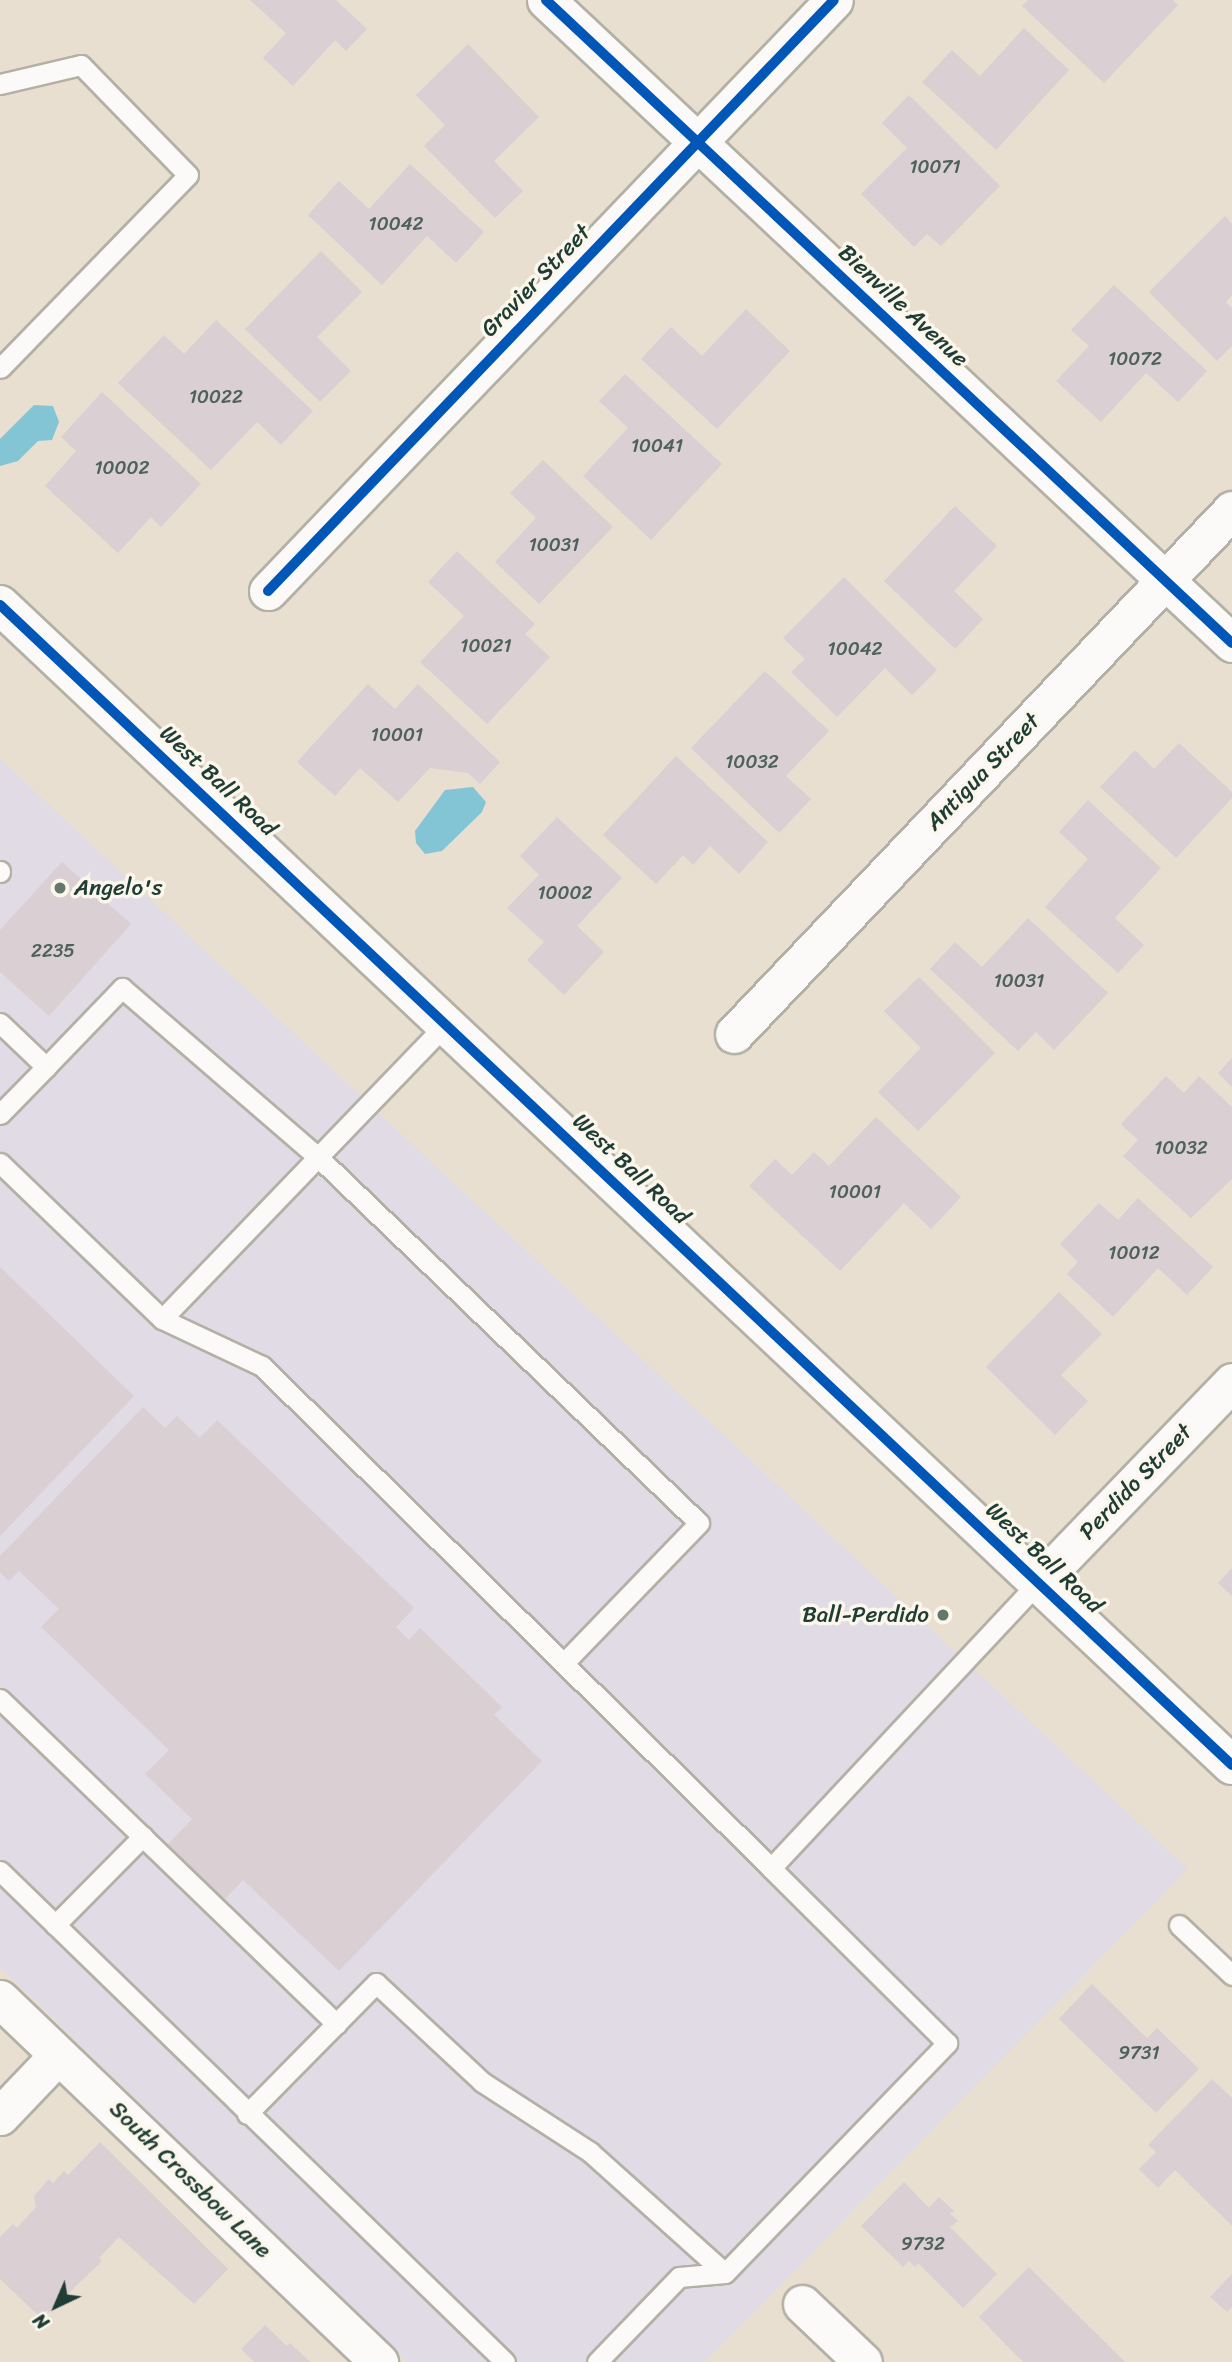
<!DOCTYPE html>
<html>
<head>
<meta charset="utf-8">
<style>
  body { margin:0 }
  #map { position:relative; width:1232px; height:2362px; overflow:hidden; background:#e8dfd0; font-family:Sriracha,sans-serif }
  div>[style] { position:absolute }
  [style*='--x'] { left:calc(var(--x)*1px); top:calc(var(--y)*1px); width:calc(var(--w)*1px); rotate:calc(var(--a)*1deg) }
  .built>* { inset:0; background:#e0dbe5 }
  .water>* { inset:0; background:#83c5d5 }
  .building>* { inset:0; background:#dacfd2 }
  .roads { filter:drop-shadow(2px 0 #b3b0a5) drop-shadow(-2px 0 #b3b0a5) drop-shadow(0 2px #b3b0a5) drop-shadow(0 -2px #b3b0a5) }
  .service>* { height:19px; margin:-9.5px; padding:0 9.5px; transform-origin:9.5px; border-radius:9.5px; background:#fcfaf8 }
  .minor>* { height:37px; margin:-18.5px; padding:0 18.5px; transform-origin:18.5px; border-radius:18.5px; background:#fcfaf8 }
  .primary>* { height:38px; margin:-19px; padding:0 19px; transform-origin:19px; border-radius:19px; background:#fcfaf8 }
  .cycleway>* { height:10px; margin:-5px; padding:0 5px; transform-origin:5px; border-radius:5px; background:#0057b8 }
  .dots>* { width:19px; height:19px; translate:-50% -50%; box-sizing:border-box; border:4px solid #fbf7ec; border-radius:50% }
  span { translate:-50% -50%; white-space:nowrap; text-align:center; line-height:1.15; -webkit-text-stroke:7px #fbf7ec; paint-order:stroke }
  .number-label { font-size:19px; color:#4e625c }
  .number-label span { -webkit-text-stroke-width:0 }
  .street-label { font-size:23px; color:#1f3d34 }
  .poi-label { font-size:23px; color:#1f3d34 }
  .left { translate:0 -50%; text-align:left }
  .right { translate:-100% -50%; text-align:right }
  .north { position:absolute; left:21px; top:2271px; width:70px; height:70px; -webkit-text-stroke:5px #fbf7ec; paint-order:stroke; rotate:224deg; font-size:19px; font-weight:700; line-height:28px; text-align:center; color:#1f3d34 }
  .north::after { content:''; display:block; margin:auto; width:24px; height:32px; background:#1f3d34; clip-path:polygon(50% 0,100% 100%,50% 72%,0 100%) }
</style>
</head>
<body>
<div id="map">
  <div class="built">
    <i style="clip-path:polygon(0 759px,1188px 1869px,705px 2362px,407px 2362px,0 1967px)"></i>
  </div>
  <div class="water">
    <i style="clip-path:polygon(34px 405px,53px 406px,59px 422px,52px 440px,38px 441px,18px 461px,0 466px,0 439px)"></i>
    <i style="clip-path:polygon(473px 787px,486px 802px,482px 812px,442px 851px,425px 854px,416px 843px,415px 831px,445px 790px)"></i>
  </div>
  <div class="building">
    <i style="clip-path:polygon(250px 0,336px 0,367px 29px,346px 51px,335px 40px,293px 86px,263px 58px,286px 33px)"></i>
    <i style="clip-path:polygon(1028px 0,1173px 0,1178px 5px,1104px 83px,1022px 6px)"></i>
    <i style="clip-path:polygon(1024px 28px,1069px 70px,996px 150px,922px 82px,952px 50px,980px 76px)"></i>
    <i style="clip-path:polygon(468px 44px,539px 117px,494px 161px,523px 191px,495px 218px,424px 146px,445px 125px,416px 95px)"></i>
    <i style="clip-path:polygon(909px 95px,1000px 186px,941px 246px,927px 234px,914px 247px,861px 194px,907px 148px,882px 123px)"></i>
    <i style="clip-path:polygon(410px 164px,484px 232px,456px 263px,427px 236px,382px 285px,308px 215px,339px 181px,369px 209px)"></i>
    <i style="clip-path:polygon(1225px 216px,1232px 224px,1232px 295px,1226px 302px,1232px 308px,1232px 346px,1217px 361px,1149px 292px)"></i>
    <i style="clip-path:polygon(321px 251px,362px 292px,317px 337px,351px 371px,320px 402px,245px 329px)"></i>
    <i style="clip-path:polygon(1114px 285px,1207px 371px,1178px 402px,1146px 373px,1101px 422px,1056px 381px,1089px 346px,1071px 330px)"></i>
    <i style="clip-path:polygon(746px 309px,790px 351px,717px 429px,641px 359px,671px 327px,702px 356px)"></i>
    <i style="clip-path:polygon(216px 320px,313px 411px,281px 445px,257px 422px,211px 470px,118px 383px,164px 335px,184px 354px)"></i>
    <i style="clip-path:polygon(625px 374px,722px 464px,651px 540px,583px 476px,628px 428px,599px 401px)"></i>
    <i style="clip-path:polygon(102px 392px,201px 484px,161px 527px,151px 517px,118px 553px,45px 486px,76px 451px,61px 437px)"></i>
    <i style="clip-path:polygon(543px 460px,613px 527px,539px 604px,495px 562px,536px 518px,510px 493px)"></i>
    <i style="clip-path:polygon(955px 506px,997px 546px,954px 591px,983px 619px,955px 649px,884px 581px)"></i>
    <i style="clip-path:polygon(457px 551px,535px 624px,525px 634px,550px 657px,487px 724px,420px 662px,464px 616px,428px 582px)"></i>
    <i style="clip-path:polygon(844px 577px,937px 670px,912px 695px,885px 668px,837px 717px,791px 672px,805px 659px,783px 638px)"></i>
    <i style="clip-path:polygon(765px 671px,829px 731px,786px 776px,811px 799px,779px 833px,691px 748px)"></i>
    <i style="clip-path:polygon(368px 684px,395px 709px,418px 684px,500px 762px,480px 784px,468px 773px,430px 768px,398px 802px,360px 768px,335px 796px,297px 762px)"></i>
    <i style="clip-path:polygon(1179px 743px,1232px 792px,1232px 798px,1176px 858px,1100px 787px,1135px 750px,1154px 769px)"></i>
    <i style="clip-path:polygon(676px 756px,768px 842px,739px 874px,710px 846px,693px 865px,683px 855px,656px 884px,603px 835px)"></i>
    <i style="clip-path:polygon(1088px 800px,1161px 868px,1115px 918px,1144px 945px,1118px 973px,1045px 907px,1088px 859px,1059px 832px)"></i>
    <i style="clip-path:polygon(557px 817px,622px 878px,577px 926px,604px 952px,564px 995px,527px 960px,544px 942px,507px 908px,539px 875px,520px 856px)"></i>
    <i style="clip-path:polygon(62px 862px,131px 924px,49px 1016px,0 972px,0 930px)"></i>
    <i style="clip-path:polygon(1028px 918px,1108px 993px,1054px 1050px,1036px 1032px,1018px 1051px,930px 969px,955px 942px,982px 967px)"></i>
    <i style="clip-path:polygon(919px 977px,995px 1053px,918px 1131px,878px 1092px,921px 1048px,884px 1011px)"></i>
    <i style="clip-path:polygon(1232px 1058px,1232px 1087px,1218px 1073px)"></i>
    <i style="clip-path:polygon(1166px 1076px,1184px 1093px,1199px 1076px,1232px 1107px,1232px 1179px,1191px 1218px,1123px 1156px,1138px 1140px,1121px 1124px)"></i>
    <i style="clip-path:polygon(876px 1117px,961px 1197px,931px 1229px,904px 1203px,840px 1271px,749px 1186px,775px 1159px,792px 1175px,814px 1152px,829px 1166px)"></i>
    <i style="clip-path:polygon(1138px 1198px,1213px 1267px,1187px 1295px,1158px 1268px,1113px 1317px,1067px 1274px,1078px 1262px,1060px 1244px,1099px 1203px,1118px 1220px)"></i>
    <i style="clip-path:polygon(0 1267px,134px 1396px,0 1536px)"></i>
    <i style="clip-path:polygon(1059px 1292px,1102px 1334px,1061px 1375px,1088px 1401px,1055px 1435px,986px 1367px)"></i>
    <i style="clip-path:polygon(143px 1407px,165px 1428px,177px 1416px,200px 1438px,217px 1420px,414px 1608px,396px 1627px,409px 1640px,420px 1628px,502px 1707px,494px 1715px,542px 1761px,339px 1971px,243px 1880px,224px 1900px,167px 1845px,192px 1819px,145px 1774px,169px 1750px,41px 1627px,59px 1609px,19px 1571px,9px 1581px,0 1572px,0 1556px)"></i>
    <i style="clip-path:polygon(1232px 1568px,1232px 1596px,1218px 1583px)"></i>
    <i style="clip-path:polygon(1092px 1984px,1147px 2038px,1157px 2028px,1199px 2069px,1156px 2113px,1059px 2019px)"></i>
    <i style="clip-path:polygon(1212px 2079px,1232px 2098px,1232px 2226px,1175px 2170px,1158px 2188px,1139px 2169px,1156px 2152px,1148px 2145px)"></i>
    <i style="clip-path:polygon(100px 2142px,228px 2269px,194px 2304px,119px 2237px,99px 2258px,102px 2261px,42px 2319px,0 2279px,0 2237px,13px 2224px,17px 2228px,36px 2207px,34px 2196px,49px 2179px,53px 2183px,64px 2171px,68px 2175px)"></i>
    <i style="clip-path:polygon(904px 2182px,929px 2208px,939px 2197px,954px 2211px,950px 2214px,958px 2221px,950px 2227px,997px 2274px,963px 2308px,918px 2263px,915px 2267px,909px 2261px,903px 2267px,861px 2226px)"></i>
    <i style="clip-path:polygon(1029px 2267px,1125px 2362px,1023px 2362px,979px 2317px)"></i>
    <i style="clip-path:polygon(1232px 2274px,1232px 2307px,1227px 2312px,1210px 2297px)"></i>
    <i style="clip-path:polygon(265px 2325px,287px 2346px,290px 2343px,310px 2362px,254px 2362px,241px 2349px)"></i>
  </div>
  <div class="roads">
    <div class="service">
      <i style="--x:0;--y:84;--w:83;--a:-13.2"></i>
      <i style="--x:81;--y:65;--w:153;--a:45.8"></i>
      <i style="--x:188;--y:175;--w:269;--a:134.2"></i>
      <i style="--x:0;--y:871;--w:1;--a:90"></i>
      <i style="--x:0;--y:1023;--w:64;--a:43.7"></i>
      <i style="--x:46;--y:1067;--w:110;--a:-46.1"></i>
      <i style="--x:122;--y:988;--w:259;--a:40.8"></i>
      <i style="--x:318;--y:1157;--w:528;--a:43.85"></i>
      <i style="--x:699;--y:1523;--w:194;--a:134"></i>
      <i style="--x:0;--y:1114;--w:66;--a:-45.6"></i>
      <i style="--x:0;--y:1163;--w:225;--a:43.9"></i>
      <i style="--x:162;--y:1319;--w:409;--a:-46.1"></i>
      <i style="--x:162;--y:1319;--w:110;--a:25.2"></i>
      <i style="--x:262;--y:1366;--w:715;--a:44.6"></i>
      <i style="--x:0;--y:1699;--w:468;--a:44"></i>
      <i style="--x:0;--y:1871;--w:704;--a:44.19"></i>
      <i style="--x:55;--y:1925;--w:125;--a:-45.3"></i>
      <i style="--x:1179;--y:1925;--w:73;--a:43.3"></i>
      <i style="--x:247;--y:2114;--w:184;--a:-45.4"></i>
      <i style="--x:376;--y:1983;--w:145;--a:43"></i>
      <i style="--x:482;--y:2082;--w:129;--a:32.9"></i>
      <i style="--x:590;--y:2152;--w:181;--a:41.9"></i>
      <i style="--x:597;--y:2362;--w:118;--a:-46"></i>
      <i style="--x:679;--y:2277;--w:46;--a:-5"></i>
      <i style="--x:725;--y:2273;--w:320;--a:-46"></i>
      <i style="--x:947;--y:2043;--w:248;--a:-135.2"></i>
      <i style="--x:771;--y:1868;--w:392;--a:-46.9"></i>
    </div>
    <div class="minor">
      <i style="--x:546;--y:0;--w:940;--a:43.15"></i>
      <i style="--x:268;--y:591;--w:818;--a:-46.24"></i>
      <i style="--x:734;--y:1034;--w:723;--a:-46.46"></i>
      <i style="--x:1039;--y:1582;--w:278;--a:-46"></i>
      <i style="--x:0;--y:1999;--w:525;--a:43.76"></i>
      <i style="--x:0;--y:2116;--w:84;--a:-46.4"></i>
      <i style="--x:802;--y:2304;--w:84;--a:43.6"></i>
    </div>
    <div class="primary">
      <i style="--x:0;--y:605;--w:1692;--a:43.28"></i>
    </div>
  </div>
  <div class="cycleway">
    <i style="--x:546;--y:0;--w:940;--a:43.15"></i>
    <i style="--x:268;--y:591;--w:818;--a:-46.24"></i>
    <i style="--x:0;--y:605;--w:1692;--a:43.28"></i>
  </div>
  <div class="dots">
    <i style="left:60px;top:888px;background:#65766b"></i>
    <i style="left:943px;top:1615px;background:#65766b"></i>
  </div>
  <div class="number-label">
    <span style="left:935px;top:167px">10071</span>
    <span style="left:396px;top:224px">10042</span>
    <span style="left:1135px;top:359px">10072</span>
    <span style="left:216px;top:397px">10022</span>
    <span style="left:657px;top:446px">10041</span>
    <span style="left:122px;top:468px">10002</span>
    <span style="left:554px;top:545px">10031</span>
    <span style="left:486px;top:646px">10021</span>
    <span style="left:855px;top:649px">10042</span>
    <span style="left:397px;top:735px">10001</span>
    <span style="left:752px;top:762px">10032</span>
    <span style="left:565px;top:893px">10002</span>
    <span style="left:53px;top:951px">2235</span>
    <span style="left:1019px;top:981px">10031</span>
    <span style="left:1181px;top:1148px">10032</span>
    <span style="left:855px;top:1192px">10001</span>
    <span style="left:1134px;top:1253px">10012</span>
    <span style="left:1139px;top:2053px">9731</span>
    <span style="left:923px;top:2244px">9732</span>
  </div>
  <div class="street-label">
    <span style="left:536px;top:281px;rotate:-46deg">Gravier Street</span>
    <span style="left:903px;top:306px;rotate:43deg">Bienville Avenue</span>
    <span style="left:983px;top:772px;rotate:-46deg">Antigua Street</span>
    <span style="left:218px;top:781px;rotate:43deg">West Ball Road</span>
    <span style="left:631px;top:1169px;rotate:43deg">West Ball Road</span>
    <span style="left:1136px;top:1482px;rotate:-46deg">Perdido Street</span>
    <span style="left:1044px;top:1558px;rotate:43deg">West Ball Road</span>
    <span style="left:190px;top:2180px;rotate:44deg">South Crossbow Lane</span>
  </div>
  <div class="poi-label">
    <span class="left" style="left:74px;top:888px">Angelo's</span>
    <span class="right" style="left:929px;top:1615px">Ball-Perdido</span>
  </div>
  <div class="north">N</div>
</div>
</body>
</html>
